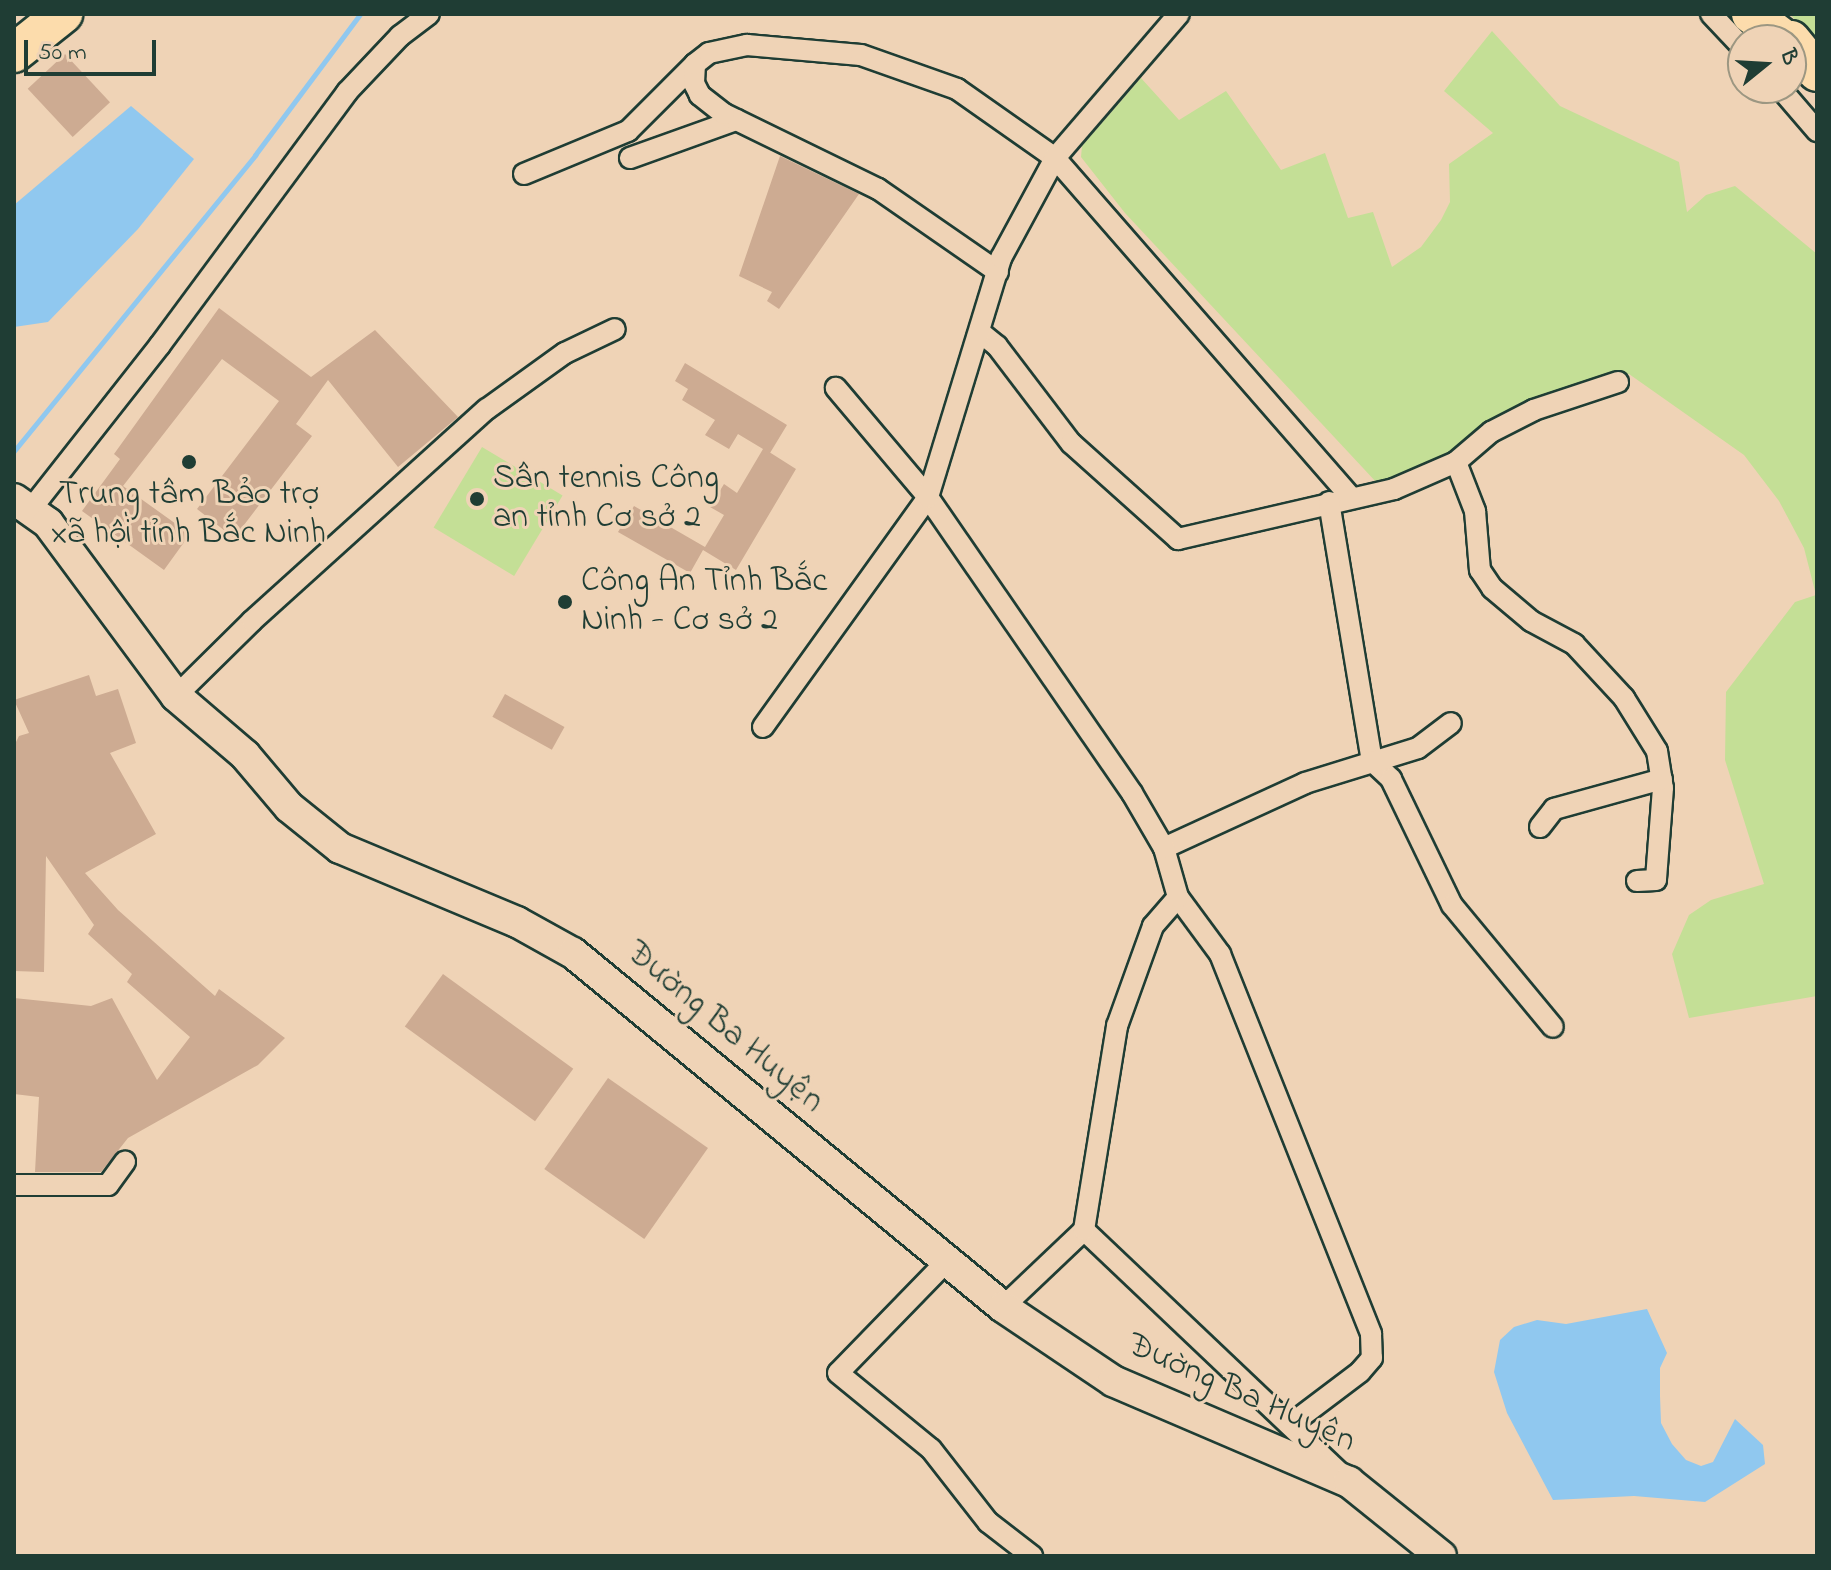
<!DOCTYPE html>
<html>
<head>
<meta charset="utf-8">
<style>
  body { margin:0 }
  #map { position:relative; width:1831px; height:1570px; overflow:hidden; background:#efd3b6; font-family:"Indie Flower",sans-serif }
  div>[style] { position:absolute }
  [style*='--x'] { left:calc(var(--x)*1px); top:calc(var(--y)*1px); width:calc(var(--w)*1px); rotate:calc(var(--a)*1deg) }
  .green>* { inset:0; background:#c4df96; transform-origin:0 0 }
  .water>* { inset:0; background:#90c8ef }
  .stream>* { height:5px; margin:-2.5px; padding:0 2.5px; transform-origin:2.5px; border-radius:2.5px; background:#90c8ef }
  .building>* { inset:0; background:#cdab92; transform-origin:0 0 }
  .roads { filter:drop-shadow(2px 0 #1f3d34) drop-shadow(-2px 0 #1f3d34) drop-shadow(0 2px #1f3d34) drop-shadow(0 -2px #1f3d34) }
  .street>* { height:20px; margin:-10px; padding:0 10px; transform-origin:10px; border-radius:10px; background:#efd3b6 }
  .secondary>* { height:30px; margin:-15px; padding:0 15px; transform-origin:15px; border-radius:15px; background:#efd3b6 }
  .highway>* { height:38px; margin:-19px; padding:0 19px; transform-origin:19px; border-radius:19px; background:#fcdcac }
  .dots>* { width:22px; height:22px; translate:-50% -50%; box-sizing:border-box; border:4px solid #efd3b6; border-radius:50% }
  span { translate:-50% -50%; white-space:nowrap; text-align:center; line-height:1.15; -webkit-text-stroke:6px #efd3b6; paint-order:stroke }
  .poi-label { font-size:34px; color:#1f3d34 }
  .left { translate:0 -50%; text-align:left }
  .street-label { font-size:34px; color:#1f3d34 }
  .frame { position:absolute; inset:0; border:16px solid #1f3d34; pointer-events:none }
  .north { position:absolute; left:1727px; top:24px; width:80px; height:80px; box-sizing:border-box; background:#efd3b6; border:2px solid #9c9782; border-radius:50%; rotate:72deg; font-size:22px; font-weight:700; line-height:32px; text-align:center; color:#1f3d34 }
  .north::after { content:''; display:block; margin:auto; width:28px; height:36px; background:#1f3d34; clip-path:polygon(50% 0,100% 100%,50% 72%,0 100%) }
  .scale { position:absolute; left:24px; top:40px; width:132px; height:36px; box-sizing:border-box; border:4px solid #1f3d34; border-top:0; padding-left:10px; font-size:24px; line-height:28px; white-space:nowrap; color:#1f3d34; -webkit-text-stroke:6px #efd3b6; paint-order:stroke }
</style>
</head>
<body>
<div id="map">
  <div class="green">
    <i style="clip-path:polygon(1790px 14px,1817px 14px,1817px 46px)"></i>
    <i style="clip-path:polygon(1492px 31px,1560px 106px,1679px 162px,1687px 212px,1706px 195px,1735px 186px,1817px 254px,1817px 996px,1689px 1018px,1672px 954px,1689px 915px,1711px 900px,1764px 884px,1725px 760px,1726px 692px,1795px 602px,1816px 595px,1804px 548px,1779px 501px,1744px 455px,1629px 374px,1587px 387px,1450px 457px,1377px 483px,1125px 213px,1081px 157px,1082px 146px,1141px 78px,1179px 120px,1226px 91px,1281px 170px,1325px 153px,1348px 218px,1373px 212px,1392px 267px,1421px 247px,1441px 220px,1450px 202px,1449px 164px,1493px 133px,1444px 91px)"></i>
    <i style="left:482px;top:447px;width:94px;height:94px;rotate:31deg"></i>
  </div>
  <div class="water">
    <i style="clip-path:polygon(131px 106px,194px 159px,138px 229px,48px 322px,14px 327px,14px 205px)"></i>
    <i style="clip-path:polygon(1647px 1309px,1667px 1353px,1660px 1368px,1660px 1396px,1661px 1423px,1672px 1444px,1686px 1460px,1701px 1466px,1713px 1462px,1735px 1419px,1763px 1445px,1765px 1464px,1705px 1502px,1634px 1496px,1553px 1500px,1507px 1413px,1494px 1372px,1500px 1340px,1514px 1327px,1537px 1320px,1566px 1324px)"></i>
  </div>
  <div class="stream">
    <i style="--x:14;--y:451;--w:382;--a:-50.8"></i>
    <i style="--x:255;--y:155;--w:176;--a:-53.3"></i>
  </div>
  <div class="building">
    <i style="left:65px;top:54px;width:66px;height:51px;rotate:47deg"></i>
    <i style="clip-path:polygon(780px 156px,859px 194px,779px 309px,767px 301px,772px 292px,739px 276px)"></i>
    <i style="clip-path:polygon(219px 308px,311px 377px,375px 330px,458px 417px,398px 467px,328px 380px,296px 424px,312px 436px,234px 538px,197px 509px,279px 401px,222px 359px,123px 486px,190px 534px,164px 570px,82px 511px,120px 459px,114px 454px)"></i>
    <i style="clip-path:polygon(685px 363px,787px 425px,770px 453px,766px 450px,796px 469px,736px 570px,703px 550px,690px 573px,618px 532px,634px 506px,705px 547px,724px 515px,710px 507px,724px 484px,737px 493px,763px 449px,738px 434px,729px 449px,705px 435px,715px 420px,682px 400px,688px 389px,675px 381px)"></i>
    <i style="clip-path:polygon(89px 675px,96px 696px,118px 689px,136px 743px,110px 753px,156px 834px,85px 873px,118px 910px,215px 996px,219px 989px,285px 1038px,258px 1065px,128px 1138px,101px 1172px,35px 1172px,39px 1097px,14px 1094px,14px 998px,91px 1006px,112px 998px,157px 1080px,190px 1037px,127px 982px,132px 974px,88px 934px,94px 925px,46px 856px,44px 972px,14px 971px,14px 746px,19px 736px,29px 733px,14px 700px)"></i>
    <i style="left:505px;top:694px;width:68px;height:26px;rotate:29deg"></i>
    <i style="left:443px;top:974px;width:161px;height:65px;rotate:36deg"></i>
    <i style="left:608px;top:1078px;width:122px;height:111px;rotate:35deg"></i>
  </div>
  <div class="roads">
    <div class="street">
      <i style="--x:1711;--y:14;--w:47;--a:46.7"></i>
      <i style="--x:1780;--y:88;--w:57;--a:49.3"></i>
      <i style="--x:630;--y:158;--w:113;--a:-19.7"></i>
      <i style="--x:524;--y:174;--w:113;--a:-22.5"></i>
      <i style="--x:628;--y:131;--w:95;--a:-45"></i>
      <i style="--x:998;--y:272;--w:146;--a:-145.3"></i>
      <i style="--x:878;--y:189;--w:171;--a:-154"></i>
      <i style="--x:724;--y:114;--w:31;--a:-142"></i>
      <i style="--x:700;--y:95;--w:13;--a:-117"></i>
      <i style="--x:694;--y:83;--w:19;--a:-87"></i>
      <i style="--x:695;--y:64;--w:18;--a:-38"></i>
      <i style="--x:709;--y:53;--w:39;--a:-12"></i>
      <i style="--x:747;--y:45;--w:114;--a:5"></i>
      <i style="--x:861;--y:55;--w:102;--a:19.5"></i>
      <i style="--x:957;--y:89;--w:120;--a:35.1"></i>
      <i style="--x:1055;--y:158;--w:190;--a:-49.3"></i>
      <i style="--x:981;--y:333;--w:21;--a:39"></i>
      <i style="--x:997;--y:346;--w:122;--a:52.7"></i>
      <i style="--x:1071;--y:443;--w:144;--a:41.9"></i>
      <i style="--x:1178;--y:539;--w:222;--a:-13"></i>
      <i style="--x:1394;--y:489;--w:68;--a:-23.5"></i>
      <i style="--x:1618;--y:382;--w:89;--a:161.6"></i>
      <i style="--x:1534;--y:410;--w:48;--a:152.9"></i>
      <i style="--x:1491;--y:432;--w:46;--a:139.4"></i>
      <i style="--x:1456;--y:462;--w:53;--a:68.8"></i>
      <i style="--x:1475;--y:511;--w:59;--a:85.2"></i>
      <i style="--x:1480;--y:570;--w:22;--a:56"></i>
      <i style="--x:1492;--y:588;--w:51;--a:40.2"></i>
      <i style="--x:1531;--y:621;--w:49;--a:28.1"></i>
      <i style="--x:1574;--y:644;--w:74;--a:47.2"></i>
      <i style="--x:1624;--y:698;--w:62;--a:58.1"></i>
      <i style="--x:1657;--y:751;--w:37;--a:81"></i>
      <i style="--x:1663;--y:788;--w:92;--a:94.4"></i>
      <i style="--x:1656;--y:880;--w:19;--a:177"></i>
      <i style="--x:1329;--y:502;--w:263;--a:80.6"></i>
      <i style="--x:31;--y:509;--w:209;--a:-51.8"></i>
      <i style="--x:160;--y:345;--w:315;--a:-53.5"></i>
      <i style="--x:347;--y:92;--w:77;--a:-46.6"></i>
      <i style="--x:400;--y:36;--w:36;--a:-37"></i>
      <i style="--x:176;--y:696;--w:107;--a:-44.6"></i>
      <i style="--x:252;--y:621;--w:316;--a:-42.1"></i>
      <i style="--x:487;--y:409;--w:96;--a:-35.7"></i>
      <i style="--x:565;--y:353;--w:55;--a:-25.6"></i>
      <i style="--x:763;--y:727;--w:283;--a:-54.3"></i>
      <i style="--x:928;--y:497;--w:143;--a:-130.2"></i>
      <i style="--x:1372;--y:761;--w:26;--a:43"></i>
      <i style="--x:1391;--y:779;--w:140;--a:64.2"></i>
      <i style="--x:1452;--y:905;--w:158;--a:50.4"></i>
      <i style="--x:1540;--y:827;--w:23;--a:-52"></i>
      <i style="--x:1554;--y:809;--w:112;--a:-15.5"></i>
      <i style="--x:1164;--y:848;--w:155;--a:-24.7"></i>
      <i style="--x:1305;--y:783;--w:118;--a:-17.2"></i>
      <i style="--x:1418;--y:748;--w:41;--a:-37.1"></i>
      <i style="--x:1178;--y:897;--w:71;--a:53.6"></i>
      <i style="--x:1220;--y:954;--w:409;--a:68.3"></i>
      <i style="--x:1371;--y:1334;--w:24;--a:88"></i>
      <i style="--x:1372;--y:1358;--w:18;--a:131"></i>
      <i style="--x:1360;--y:1372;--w:88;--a:142.9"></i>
      <i style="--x:14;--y:1185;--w:94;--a:0"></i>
      <i style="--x:108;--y:1185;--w:29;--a:-54"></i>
      <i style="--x:945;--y:1263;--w:153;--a:134.2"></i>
      <i style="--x:838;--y:1373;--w:120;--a:39.3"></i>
      <i style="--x:931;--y:1449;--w:93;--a:52"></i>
      <i style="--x:988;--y:1522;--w:56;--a:37.7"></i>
      <i style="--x:1003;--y:1307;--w:112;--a:-43.5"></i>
      <i style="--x:1338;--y:1471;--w:350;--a:-136.5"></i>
      <i style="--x:1084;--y:1230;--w:207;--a:-80.8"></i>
      <i style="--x:1117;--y:1026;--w:106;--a:-70.2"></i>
      <i style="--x:1153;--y:926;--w:38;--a:-49"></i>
      <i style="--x:1178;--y:897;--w:51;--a:-105.9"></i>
      <i style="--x:1164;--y:848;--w:64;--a:-120.2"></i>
      <i style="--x:1132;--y:793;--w:359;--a:-124.6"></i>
      <i style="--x:928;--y:497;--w:250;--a:-73"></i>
      <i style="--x:1001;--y:258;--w:114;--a:-61.6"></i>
      <i style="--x:1055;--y:158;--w:450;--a:48.9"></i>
    </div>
    <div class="secondary">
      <i style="--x:14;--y:499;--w:42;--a:35.2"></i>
      <i style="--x:48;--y:523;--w:215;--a:53.5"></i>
      <i style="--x:176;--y:696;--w:91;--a:40.5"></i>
      <i style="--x:245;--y:755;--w:68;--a:49.8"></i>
      <i style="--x:289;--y:807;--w:65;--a:38.8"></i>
      <i style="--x:340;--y:848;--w:192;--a:22.7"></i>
      <i style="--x:517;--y:922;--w:64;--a:29"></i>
      <i style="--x:573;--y:953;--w:557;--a:39.46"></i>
      <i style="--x:1003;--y:1307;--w:133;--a:33.9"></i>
      <i style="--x:1113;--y:1381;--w:257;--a:23.2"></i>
      <i style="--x:1349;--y:1482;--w:118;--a:38.8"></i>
    </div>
    <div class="highway">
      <i style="--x:1751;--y:14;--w:43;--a:37.4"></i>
      <i style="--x:1791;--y:40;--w:41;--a:50.9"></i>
      <i style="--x:14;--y:53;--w:63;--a:-38.5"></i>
    </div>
  </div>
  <div class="dots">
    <i style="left:189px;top:462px;background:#1f3d34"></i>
    <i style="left:477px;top:499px;background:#1f3d34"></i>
    <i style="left:565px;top:602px;background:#1f3d34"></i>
  </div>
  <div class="poi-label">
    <span class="left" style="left:493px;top:499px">Sân tennis Công<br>an tỉnh Cơ sở 2</span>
    <span style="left:189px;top:515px">Trung tâm Bảo trợ<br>xã hội tỉnh Bắc Ninh</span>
    <span class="left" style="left:581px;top:602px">Công An Tỉnh Bắc<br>Ninh - Cơ sở 2</span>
  </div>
  <div class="street-label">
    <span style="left:724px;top:1028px;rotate:40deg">Đường Ba Huyện</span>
    <span style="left:1241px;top:1394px;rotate:24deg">Đường Ba Huyện</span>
  </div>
  <div class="frame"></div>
  <div class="north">B</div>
  <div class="scale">50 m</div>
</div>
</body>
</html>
